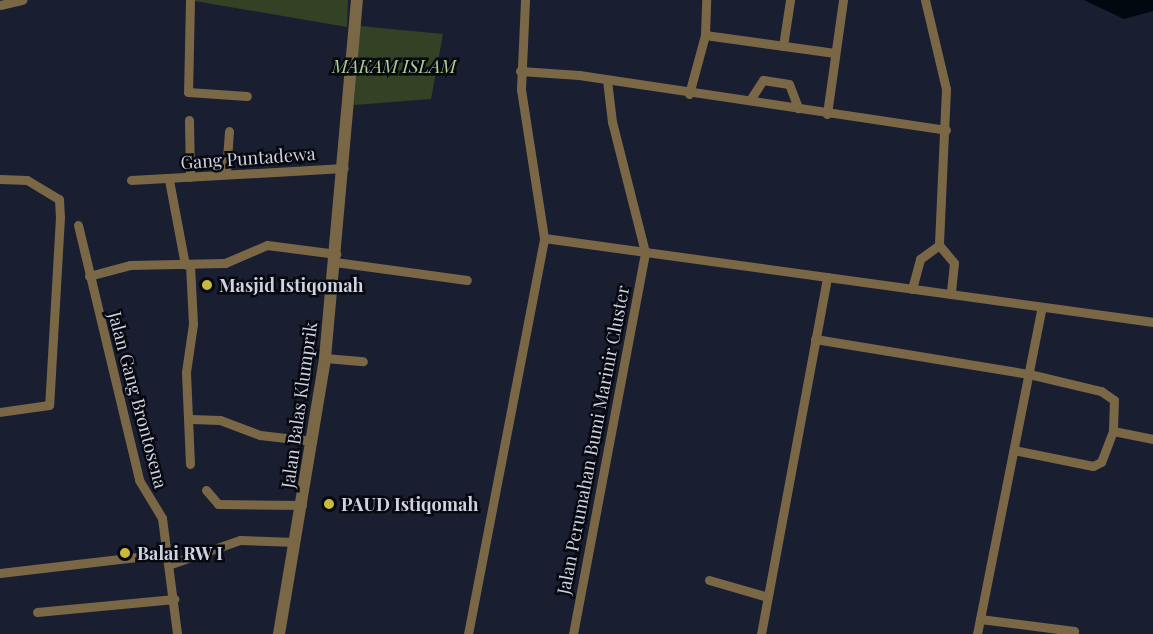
<!DOCTYPE html>
<html>
<head>
<meta charset="utf-8">
<style>
  body { margin:0 }
  #map { position:relative; width:1153px; height:634px; overflow:hidden; background:#1a1e31; font-family:"Playfair Display",serif }
  div>[style] { position:absolute }
  [style*='--x'] { left:calc(var(--x)*1px); top:calc(var(--y)*1px); width:calc(var(--w)*1px); rotate:calc(var(--a)*1deg) }
  .green>* { inset:0; background:#334225 }
  .water>* { inset:0; background:#000810 }
  .minor>* { height:9px; margin:-4.5px; padding:0 4.5px; transform-origin:4.5px; border-radius:4.5px; background:#7a6746 }
  .tertiary>* { height:12px; margin:-6px; padding:0 6px; transform-origin:6px; border-radius:6px; background:#7a6746 }
  .dots>* { width:16px; height:16px; translate:-50% -50%; box-sizing:border-box; border:3px solid #070911; border-radius:50% }
  span { translate:-50% -50%; white-space:nowrap; text-align:center; line-height:1.15; -webkit-text-stroke:5px #070911; paint-order:stroke }
  .park-label { font-size:18px; color:#afce92; font-style:italic }
  .street-label { font-size:18px; color:#cfd2df }
  .poi-label { font-size:18px; color:#cfd2df; font-weight:700 }
  .left { translate:0 -50%; text-align:left }
</style>
</head>
<body>
<div id="map">
  <div class="green">
    <i style="clip-path:polygon(189px 0,348px 0,347px 27px)"></i>
    <i style="clip-path:polygon(360px 26px,443px 34px,431px 99px,354px 105px)"></i>
  </div>
  <div class="water">
    <i style="clip-path:polygon(1084px 0,1153px 0,1153px 11px,1124px 19px)"></i>
  </div>
  <div class="minor">
    <i style="--x:190;--y:0;--w:92;--a:91.2"></i>
    <i style="--x:188;--y:92;--w:59;--a:3.9"></i>
    <i style="--x:925;--y:0;--w:91;--a:76.7"></i>
    <i style="--x:946;--y:89;--w:156;--a:92.6"></i>
    <i style="--x:939;--y:245;--w:23;--a:50"></i>
    <i style="--x:954;--y:263;--w:31;--a:96"></i>
    <i style="--x:0;--y:5;--w:23;--a:-13"></i>
    <i style="--x:705;--y:35;--w:131;--a:7.9"></i>
    <i style="--x:705;--y:35;--w:35;--a:-88"></i>
    <i style="--x:783;--y:46;--w:47;--a:-81.3"></i>
    <i style="--x:520;--y:71;--w:59;--a:3.9"></i>
    <i style="--x:579;--y:75;--w:371;--a:8.5"></i>
    <i style="--x:689;--y:94;--w:61;--a:-74.8"></i>
    <i style="--x:750;--y:100;--w:24;--a:-57"></i>
    <i style="--x:763;--y:80;--w:26;--a:9"></i>
    <i style="--x:789;--y:84;--w:26;--a:69"></i>
    <i style="--x:827;--y:114;--w:115;--a:-82"></i>
    <i style="--x:189;--y:120;--w:57;--a:89"></i>
    <i style="--x:226;--y:173;--w:42;--a:-85.9"></i>
    <i style="--x:0;--y:179;--w:27;--a:2"></i>
    <i style="--x:27;--y:180;--w:37;--a:31"></i>
    <i style="--x:59;--y:199;--w:18;--a:87"></i>
    <i style="--x:60;--y:217;--w:188;--a:93.3"></i>
    <i style="--x:49;--y:405;--w:49;--a:171.9"></i>
    <i style="--x:131;--y:180;--w:213;--a:-3.2"></i>
    <i style="--x:169;--y:180;--w:86;--a:79.3"></i>
    <i style="--x:78;--y:225;--w:262;--a:76.5"></i>
    <i style="--x:139;--y:480;--w:44;--a:58.8"></i>
    <i style="--x:162;--y:518;--w:117;--a:82.6"></i>
    <i style="--x:544;--y:238;--w:615;--a:7.85"></i>
    <i style="--x:335;--y:262;--w:133;--a:7.8"></i>
    <i style="--x:89;--y:276;--w:42;--a:-15"></i>
    <i style="--x:130;--y:265;--w:95;--a:-1.2"></i>
    <i style="--x:225;--y:263;--w:46;--a:-23.2"></i>
    <i style="--x:267;--y:245;--w:70;--a:7.4"></i>
    <i style="--x:912;--y:289;--w:31;--a:-75"></i>
    <i style="--x:920;--y:259;--w:24;--a:-36"></i>
    <i style="--x:815;--y:339;--w:217;--a:9.3"></i>
    <i style="--x:1029;--y:374;--w:74;--a:13.3"></i>
    <i style="--x:1101;--y:391;--w:16;--a:35"></i>
    <i style="--x:1114;--y:400;--w:31;--a:92"></i>
    <i style="--x:1113;--y:431;--w:33;--a:111"></i>
    <i style="--x:1101;--y:462;--w:9;--a:153"></i>
    <i style="--x:1093;--y:466;--w:81;--a:-168.6"></i>
    <i style="--x:325;--y:358;--w:38;--a:5"></i>
    <i style="--x:191;--y:419;--w:29;--a:2"></i>
    <i style="--x:220;--y:420;--w:43;--a:20.6"></i>
    <i style="--x:260;--y:435;--w:52;--a:6.6"></i>
    <i style="--x:1113;--y:431;--w:41;--a:11.3"></i>
    <i style="--x:190;--y:464;--w:92;--a:-92.5"></i>
    <i style="--x:186;--y:372;--w:49;--a:-81.7"></i>
    <i style="--x:193;--y:324;--w:59;--a:-92.9"></i>
    <i style="--x:206;--y:490;--w:18;--a:49"></i>
    <i style="--x:218;--y:504;--w:84;--a:0.7"></i>
    <i style="--x:171;--y:564;--w:73;--a:-19.2"></i>
    <i style="--x:240;--y:540;--w:55;--a:2.1"></i>
    <i style="--x:0;--y:573;--w:170;--a:-6.7"></i>
    <i style="--x:709;--y:580;--w:61;--a:16.1"></i>
    <i style="--x:37;--y:612;--w:138;--a:-5.4"></i>
    <i style="--x:980;--y:619;--w:95;--a:7.3"></i>
    <i style="--x:468;--y:634;--w:403;--a:-79.1"></i>
    <i style="--x:544;--y:238;--w:151;--a:-98.8"></i>
    <i style="--x:521;--y:89;--w:89;--a:-87.4"></i>
    <i style="--x:573;--y:634;--w:389;--a:-79.3"></i>
    <i style="--x:645;--y:252;--w:134;--a:-104.2"></i>
    <i style="--x:612;--y:122;--w:42;--a:-96.8"></i>
    <i style="--x:761;--y:634;--w:363;--a:-79.5"></i>
    <i style="--x:977;--y:634;--w:333;--a:-78.8"></i>
  </div>
  <div class="tertiary">
    <i style="--x:279;--y:634;--w:280;--a:-80.5"></i>
    <i style="--x:325;--y:358;--w:359;--a:-84.9"></i>
  </div>
  <div class="dots">
    <i style="left:207px;top:285px;background:#cbba39"></i>
    <i style="left:329px;top:504px;background:#cbba39"></i>
    <i style="left:125px;top:553px;background:#cbba39"></i>
  </div>
  <div class="park-label">
    <span style="left:394px;top:66px">MAKAM ISLAM</span>
  </div>
  <div class="street-label">
    <span style="left:248px;top:158px;rotate:-4deg">Gang Puntadewa</span>
    <span style="left:138px;top:400px;rotate:75deg">Jalan Gang Brontosena</span>
    <span style="left:299px;top:405px;rotate:-82deg">Jalan Balas Klumprik</span>
    <span style="left:593px;top:440px;rotate:-79deg">Jalan Perumahan Bumi Marinir Cluster</span>
  </div>
  <div class="poi-label">
    <span class="left" style="left:219px;top:285px">Masjid Istiqomah</span>
    <span class="left" style="left:341px;top:504px">PAUD Istiqomah</span>
    <span class="left" style="left:137px;top:553px">Balai RW I</span>
  </div>
</div>
</body>
</html>
